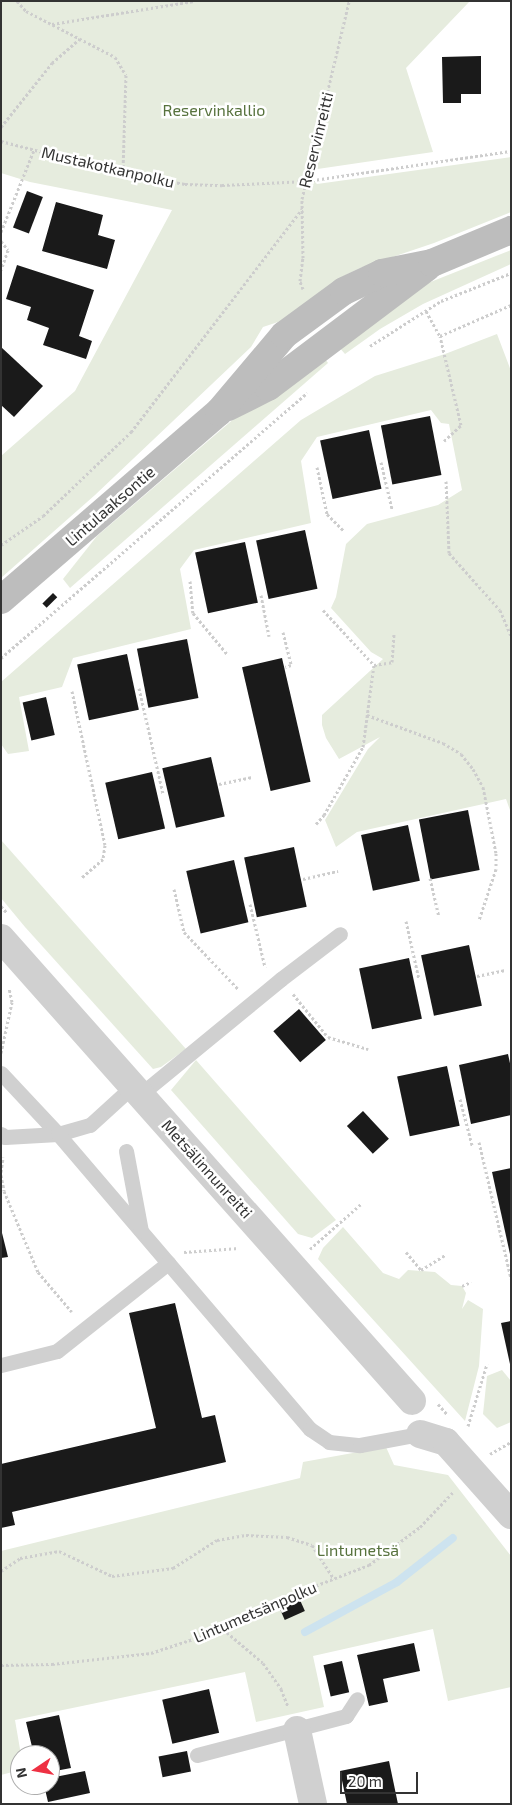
<!DOCTYPE html>
<html>
<head>
<meta charset="utf-8">
<style>
  body { margin:0 }
  #map { position:relative; width:512px; height:1805px; overflow:hidden; background:#fff; font-family:"Exo 2",sans-serif }
  div>[style] { position:absolute }
  [style*='--x'] { left:calc(var(--x)*1px); top:calc(var(--y)*1px); width:calc(var(--w)*1px); rotate:calc(var(--a)*1deg) }
  .green>* { inset:0; background:#e6ecde }
  .stream>* { height:8px; margin:-4px; padding:0 4px; transform-origin:4px; border-radius:4px; background:#cde3ef }
  .building>* { inset:0; background:#1a1a1a; transform-origin:0 0 }
  .path>* { height:3px; margin-top:-1.5px; transform-origin:0; background:repeating-linear-gradient(90deg,#cdcdcd 0 2.5px,transparent 0 5px) }
  .lane>* { height:15px; margin:-7.5px; padding:0 7.5px; transform-origin:7.5px; border-radius:7.5px; background:#d0d0d0 }
  .street>* { height:28px; margin:-14px; padding:0 14px; transform-origin:14px; border-radius:14px; background:#d0d0d0 }
  .secondary>* { height:28px; margin:-14px; padding:0 14px; transform-origin:14px; border-radius:14px; background:#bdbdbd }
  span { translate:-50% -50%; white-space:nowrap; text-align:center; line-height:1.15; -webkit-text-stroke:5px #fff; paint-order:stroke }
  .park-label { font-size:16px; color:#57723d }
  .street-label { font-size:16px; color:#333 }
  .frame { position:absolute; inset:0; border:2px solid #333; pointer-events:none }
  .north { position:absolute; left:10px; top:1745px; width:50px; height:50px; box-sizing:border-box; background:#fff; border:1px solid #adadad; border-radius:50%; rotate:258deg; font-size:14px; font-weight:700; line-height:20px; text-align:center; color:#333 }
  .north::after { content:''; display:block; margin:auto; width:18px; height:22px; background:#ee3143; clip-path:polygon(50% 0,100% 100%,50% 72%,0 100%) }
  .scale { position:absolute; left:340px; top:1772px; width:78px; height:22px; box-sizing:border-box; border:2px solid #333; border-top:0; padding-left:6px; font-size:15px; line-height:18px; white-space:nowrap; color:#333; -webkit-text-stroke:4px #fff; paint-order:stroke }
</style>
</head>
<body>
<div id="map">
  <div class="green">
    <i style="clip-path:polygon(1px 1px,470px 1px,406px 68px,433px 152px,304px 171px,317px 184px,511px 157px,511px 212px,434px 243px,360px 268px,338px 279px,284px 320px,263px 327px,251px 347px,95px 495px,1px 578px,1px 456px,75px 391px,172px 210px,30px 182px,1px 173px)"></i>
    <i style="clip-path:polygon(511px 250px,511px 264px,423px 304px,380px 329px,345px 354px,338px 346px,428px 283px)"></i>
    <i style="clip-path:polygon(497px 334px,511px 371px,511px 813px,506px 799px,357px 832px,336px 847px,325px 820px,368px 749px,380px 737px,339px 759px,326px 738px,322px 725px,322px 715px,383px 659px,371px 652px,331px 608px,336px 597px,346px 544px,367px 524px,438px 505px,462px 490px,449px 424px,441px 423px,431px 410px,317px 437px,301px 461px,311px 523px,194px 550px,180px 569px,191px 629px,73px 658px,62px 687px,19px 697px,29px 751px,8px 754px,1px 744px,1px 682px,301px 420px,375px 376px,445px 354px)"></i>
    <i style="clip-path:polygon(323px 356px,328px 363px,70px 588px,63px 579px,97px 536px,236px 417px)"></i>
    <i style="clip-path:polygon(1px 840px,186px 1049px,161px 1067px,153px 1069px,25px 927px,1px 898px)"></i>
    <i style="clip-path:polygon(196px 1060px,336px 1220px,312px 1238px,298px 1234px,171px 1090px)"></i>
    <i style="clip-path:polygon(343px 1227px,383px 1273px,399px 1279px,408px 1270px,435px 1272px,451px 1285px,462px 1286px,466px 1293px,462px 1309px,468px 1300px,483px 1309px,479px 1366px,465px 1421px,318px 1259px,323px 1248px)"></i>
    <i style="clip-path:polygon(502px 1370px,511px 1381px,511px 1422px,497px 1428px,483px 1414px,487px 1376px)"></i>
    <i style="clip-path:polygon(386px 1447px,394px 1465px,448px 1475px,511px 1556px,511px 1687px,448px 1701px,433px 1629px,313px 1656px,324px 1707px,256px 1722px,245px 1672px,15px 1720px,21px 1755px,20px 1770px,1px 1775px,1px 1551px,300px 1478px,303px 1462px)"></i>
  </div>
  <div class="stream">
    <i style="--x:305;--y:1632;--w:105;--a:-28.5"></i>
    <i style="--x:397;--y:1582;--w:71;--a:-38.2"></i>
  </div>
  <div class="building">
    <i style="clip-path:polygon(481px 56px,481px 94px,461px 94px,461px 103px,443px 103px,442px 57px)"></i>
    <i style="left:27px;top:191px;width:17px;height:39px;rotate:21deg"></i>
    <i style="clip-path:polygon(56px 202px,103px 215px,98px 235px,115px 240px,107px 269px,42px 251px)"></i>
    <i style="clip-path:polygon(17px 265px,94px 290px,79px 336px,92px 341px,86px 359px,43px 345px,49px 328px,27px 320px,31px 307px,6px 299px)"></i>
    <i style="clip-path:polygon(1px 347px,43px 386px,14px 417px,1px 405px)"></i>
    <i style="left:430px;top:416px;width:60px;height:50px;rotate:79deg"></i>
    <i style="left:369px;top:430px;width:60px;height:50px;rotate:78deg"></i>
    <i style="left:305px;top:530px;width:60px;height:50px;rotate:78deg"></i>
    <i style="left:245px;top:542px;width:62px;height:51px;rotate:78deg"></i>
    <i style="left:53px;top:593px;width:6px;height:15px;rotate:45deg"></i>
    <i style="left:187px;top:639px;width:60px;height:51px;rotate:79deg"></i>
    <i style="left:127px;top:654px;width:57px;height:51px;rotate:78deg"></i>
    <i style="left:282px;top:658px;width:127px;height:41px;rotate:77deg"></i>
    <i style="left:46px;top:697px;width:39px;height:24px;rotate:77deg"></i>
    <i style="left:211px;top:757px;width:61px;height:50px;rotate:77deg"></i>
    <i style="left:152px;top:772px;width:58px;height:48px;rotate:77deg"></i>
    <i style="left:468px;top:810px;width:61px;height:50px;rotate:79deg"></i>
    <i style="left:408px;top:825px;width:57px;height:48px;rotate:78deg"></i>
    <i style="left:294px;top:847px;width:61px;height:51px;rotate:78deg"></i>
    <i style="left:234px;top:860px;width:64px;height:49px;rotate:77deg"></i>
    <i style="left:469px;top:945px;width:62px;height:49px;rotate:78deg"></i>
    <i style="left:409px;top:958px;width:62px;height:51px;rotate:78deg"></i>
    <i style="left:299px;top:1009px;width:41px;height:34px;rotate:49deg"></i>
    <i style="clip-path:polygon(508px 1054px,511px 1068px,511px 1115px,471px 1124px,459px 1065px)"></i>
    <i style="left:447px;top:1066px;width:61px;height:51px;rotate:78deg"></i>
    <i style="left:363px;top:1111px;width:38px;height:22px;rotate:47deg"></i>
    <i style="clip-path:polygon(511px 1168px,511px 1254px,510px 1254px,492px 1172px)"></i>
    <i style="clip-path:polygon(1px 1229px,8px 1257px,1px 1258px)"></i>
    <i style="clip-path:polygon(175px 1303px,202px 1418px,215px 1415px,226px 1462px,12px 1512px,15px 1525px,1px 1528px,1px 1464px,156px 1428px,129px 1313px)"></i>
    <i style="clip-path:polygon(511px 1321px,511px 1364px,510px 1364px,501px 1323px)"></i>
    <i style="left:300px;top:1600px;width:12px;height:22px;rotate:66deg"></i>
    <i style="clip-path:polygon(414px 1643px,420px 1671px,383px 1679px,388px 1702px,369px 1706px,357px 1655px)"></i>
    <i style="left:342px;top:1661px;width:32px;height:19px;rotate:77deg"></i>
    <i style="left:209px;top:1689px;width:45px;height:48px;rotate:77deg"></i>
    <i style="clip-path:polygon(59px 1715px,71px 1768px,50px 1772px,50px 1755px,34px 1755px,26px 1722px)"></i>
    <i style="left:187px;top:1751px;width:21px;height:29px;rotate:79deg"></i>
    <i style="clip-path:polygon(389px 1761px,398px 1804px,347px 1804px,340px 1771px)"></i>
    <i style="clip-path:polygon(85px 1771px,90px 1793px,48px 1802px,44px 1785px,50px 1785px,50px 1778px)"></i>
  </div>
  <div class="path">
    <i style="--x:17;--y:1;--w:13;--a:48"></i>
    <i style="--x:26;--y:11;--w:100;--a:27.3"></i>
    <i style="--x:115;--y:57;--w:21;--a:59"></i>
    <i style="--x:126;--y:75;--w:98;--a:91.8"></i>
    <i style="--x:52;--y:24;--w:144;--a:-9.2"></i>
    <i style="--x:1;--y:127;--w:82;--a:-51.4"></i>
    <i style="--x:52;--y:63;--w:37;--a:-41"></i>
    <i style="--x:1;--y:141;--w:126;--a:14.7"></i>
    <i style="--x:123;--y:173;--w:63;--a:10.1"></i>
    <i style="--x:185;--y:184;--w:37;--a:2"></i>
    <i style="--x:222;--y:185;--w:85;--a:-2.7"></i>
    <i style="--x:307;--y:181;--w:206;--a:-8.4"></i>
    <i style="--x:1;--y:232;--w:88;--a:-68.1"></i>
    <i style="--x:1;--y:241;--w:11;--a:52"></i>
    <i style="--x:8;--y:250;--w:21;--a:109"></i>
    <i style="--x:303;--y:289;--w:9;--a:-111"></i>
    <i style="--x:300;--y:281;--w:23;--a:-83"></i>
    <i style="--x:303;--y:258;--w:59;--a:-91"></i>
    <i style="--x:302;--y:199;--w:204;--a:-76.6"></i>
    <i style="--x:426;--y:311;--w:29;--a:61"></i>
    <i style="--x:370;--y:346;--w:84;--a:-32.4"></i>
    <i style="--x:441;--y:301;--w:75;--a:-21.8"></i>
    <i style="--x:444;--y:441;--w:23;--a:-43"></i>
    <i style="--x:461;--y:425;--w:91;--a:-103.3"></i>
    <i style="--x:440;--y:336;--w:77;--a:-23.6"></i>
    <i style="--x:381;--y:462;--w:48;--a:76.8"></i>
    <i style="--x:317;--y:467;--w:48;--a:78"></i>
    <i style="--x:327;--y:514;--w:24;--a:45"></i>
    <i style="--x:446;--y:481;--w:72;--a:87.6"></i>
    <i style="--x:449;--y:553;--w:76;--a:48.2"></i>
    <i style="--x:500;--y:610;--w:28;--a:67"></i>
    <i style="--x:1;--y:545;--w:51;--a:-34.6"></i>
    <i style="--x:43;--y:516;--w:122;--a:-43.7"></i>
    <i style="--x:131;--y:432;--w:281;--a:-52.5"></i>
    <i style="--x:190;--y:581;--w:32;--a:85"></i>
    <i style="--x:193;--y:613;--w:53;--a:50.3"></i>
    <i style="--x:261;--y:595;--w:42;--a:79"></i>
    <i style="--x:323;--y:610;--w:75;--a:47.2"></i>
    <i style="--x:283;--y:632;--w:34;--a:76"></i>
    <i style="--x:291;--y:665;--w:6;--a:162"></i>
    <i style="--x:1;--y:658;--w:405;--a:-40.9"></i>
    <i style="--x:374;--y:665;--w:18;--a:-9"></i>
    <i style="--x:392;--y:662;--w:28;--a:-86"></i>
    <i style="--x:139;--y:688;--w:109;--a:77.2"></i>
    <i style="--x:72;--y:691;--w:157;--a:77.9"></i>
    <i style="--x:105;--y:845;--w:14;--a:98"></i>
    <i style="--x:103;--y:859;--w:29;--a:139"></i>
    <i style="--x:367;--y:715;--w:81;--a:20.2"></i>
    <i style="--x:443;--y:743;--w:21;--a:31"></i>
    <i style="--x:461;--y:754;--w:19;--a:51"></i>
    <i style="--x:473;--y:769;--w:21;--a:61"></i>
    <i style="--x:483;--y:787;--w:67;--a:78.9"></i>
    <i style="--x:496;--y:853;--w:16;--a:90"></i>
    <i style="--x:496;--y:869;--w:54;--a:108.4"></i>
    <i style="--x:219;--y:784;--w:34;--a:-12"></i>
    <i style="--x:316;--y:824;--w:12;--a:-48"></i>
    <i style="--x:324;--y:815;--w:78;--a:-60.2"></i>
    <i style="--x:363;--y:747;--w:83;--a:-82.4"></i>
    <i style="--x:430;--y:878;--w:39;--a:77"></i>
    <i style="--x:303;--y:879;--w:36;--a:-13"></i>
    <i style="--x:174;--y:889;--w:44;--a:76.9"></i>
    <i style="--x:184;--y:932;--w:79;--a:46.5"></i>
    <i style="--x:250;--y:904;--w:65;--a:76.6"></i>
    <i style="--x:1;--y:906;--w:9;--a:49"></i>
    <i style="--x:406;--y:921;--w:59;--a:77.4"></i>
    <i style="--x:477;--y:976;--w:29;--a:-12"></i>
    <i style="--x:293;--y:994;--w:55;--a:50.9"></i>
    <i style="--x:328;--y:1037;--w:42;--a:16.7"></i>
    <i style="--x:1;--y:1053;--w:52;--a:-77.8"></i>
    <i style="--x:12;--y:1002;--w:14;--a:-102"></i>
    <i style="--x:460;--y:1099;--w:48;--a:75.4"></i>
    <i style="--x:479;--y:1142;--w:140;--a:76.8"></i>
    <i style="--x:1;--y:1172;--w:15;--a:-82"></i>
    <i style="--x:1;--y:1175;--w:16;--a:79"></i>
    <i style="--x:4;--y:1191;--w:88;--a:67.2"></i>
    <i style="--x:38;--y:1272;--w:52;--a:49.6"></i>
    <i style="--x:310;--y:1249;--w:69;--a:-41.5"></i>
    <i style="--x:184;--y:1252;--w:55;--a:-4.2"></i>
    <i style="--x:406;--y:1252;--w:23;--a:50"></i>
    <i style="--x:421;--y:1270;--w:28;--a:-32"></i>
    <i style="--x:462;--y:1286;--w:10;--a:-24"></i>
    <i style="--x:438;--y:1404;--w:13;--a:48"></i>
    <i style="--x:468;--y:1426;--w:65;--a:-73"></i>
    <i style="--x:490;--y:1454;--w:24;--a:-30"></i>
    <i style="--x:1;--y:1571;--w:23;--a:-34"></i>
    <i style="--x:20;--y:1558;--w:40;--a:-10"></i>
    <i style="--x:59;--y:1551;--w:59;--a:25.3"></i>
    <i style="--x:112;--y:1576;--w:62;--a:-7.5"></i>
    <i style="--x:173;--y:1568;--w:52;--a:-32.5"></i>
    <i style="--x:217;--y:1540;--w:29;--a:-10"></i>
    <i style="--x:246;--y:1535;--w:41;--a:2.8"></i>
    <i style="--x:287;--y:1537;--w:26;--a:18"></i>
    <i style="--x:312;--y:1545;--w:40;--a:57.1"></i>
    <i style="--x:223;--y:1629;--w:52;--a:40.4"></i>
    <i style="--x:263;--y:1663;--w:32;--a:55"></i>
    <i style="--x:281;--y:1689;--w:18;--a:68"></i>
    <i style="--x:1;--y:1665;--w:51;--a:-1.1"></i>
    <i style="--x:52;--y:1664;--w:100;--a:-6.3"></i>
    <i style="--x:151;--y:1653;--w:76;--a:-18.4"></i>
    <i style="--x:223;--y:1629;--w:88;--a:-25.7"></i>
    <i style="--x:302;--y:1591;--w:72;--a:-21.2"></i>
    <i style="--x:369;--y:1565;--w:64;--a:-36.7"></i>
    <i style="--x:420;--y:1527;--w:50;--a:-46.6"></i>
  </div>
  <div class="lane">
    <i style="--x:1;--y:1073;--w:83;--a:46.9"></i>
    <i style="--x:58;--y:1134;--w:33;--a:-16"></i>
    <i style="--x:90;--y:1125;--w:59;--a:-42.3"></i>
    <i style="--x:141;--y:1094;--w:181;--a:-39.4"></i>
    <i style="--x:281;--y:979;--w:74;--a:-37.3"></i>
    <i style="--x:1;--y:1134;--w:5;--a:37"></i>
    <i style="--x:5;--y:1137;--w:53;--a:-3.2"></i>
    <i style="--x:58;--y:1134;--w:388;--a:49.5"></i>
    <i style="--x:310;--y:1429;--w:23;--a:34"></i>
    <i style="--x:329;--y:1442;--w:31;--a:6"></i>
    <i style="--x:360;--y:1445;--w:61;--a:-10.4"></i>
    <i style="--x:126;--y:1151;--w:81;--a:79.4"></i>
    <i style="--x:1;--y:1365;--w:58;--a:-14"></i>
    <i style="--x:57;--y:1351;--w:142;--a:-38.4"></i>
    <i style="--x:197;--y:1755;--w:154;--a:-14.7"></i>
    <i style="--x:346;--y:1716;--w:20;--a:-57"></i>
  </div>
  <div class="street">
    <i style="--x:1;--y:938;--w:619;--a:48.4"></i>
    <i style="--x:420;--y:1434;--w:27;--a:17"></i>
    <i style="--x:446;--y:1442;--w:98;--a:48.3"></i>
    <i style="--x:297;--y:1730;--w:76;--a:77.8"></i>
  </div>
  <div class="secondary">
    <i style="--x:228;--y:407;--w:45;--a:-26.6"></i>
    <i style="--x:268;--y:387;--w:199;--a:-37"></i>
    <i style="--x:1;--y:600;--w:288;--a:-40.8"></i>
    <i style="--x:219;--y:412;--w:101;--a:-49.8"></i>
    <i style="--x:284;--y:335;--w:74;--a:-36.3"></i>
    <i style="--x:344;--y:291;--w:42;--a:-25.3"></i>
    <i style="--x:382;--y:273;--w:51;--a:-11.3"></i>
    <i style="--x:432;--y:263;--w:86;--a:-22.7"></i>
  </div>
  <div class="park-label">
    <span style="left:214px;top:110px">Reservinkallio</span>
    <span style="left:358px;top:1550px">Lintumetsä</span>
  </div>
  <div class="street-label">
    <span style="left:316px;top:140px;rotate:-76deg">Reservinreitti</span>
    <span style="left:108px;top:167px;rotate:13deg">Mustakotkanpolku</span>
    <span style="left:110px;top:506px;rotate:-41deg">Lintulaaksontie</span>
    <span style="left:207px;top:1169px;rotate:48deg">Metsälinnunreitti</span>
    <span style="left:255px;top:1612px;rotate:-23deg">Lintumetsänpolku</span>
  </div>
  <div class="frame"></div>
  <div class="north">N</div>
  <div class="scale">20 m</div>
</div>
</body>
</html>
